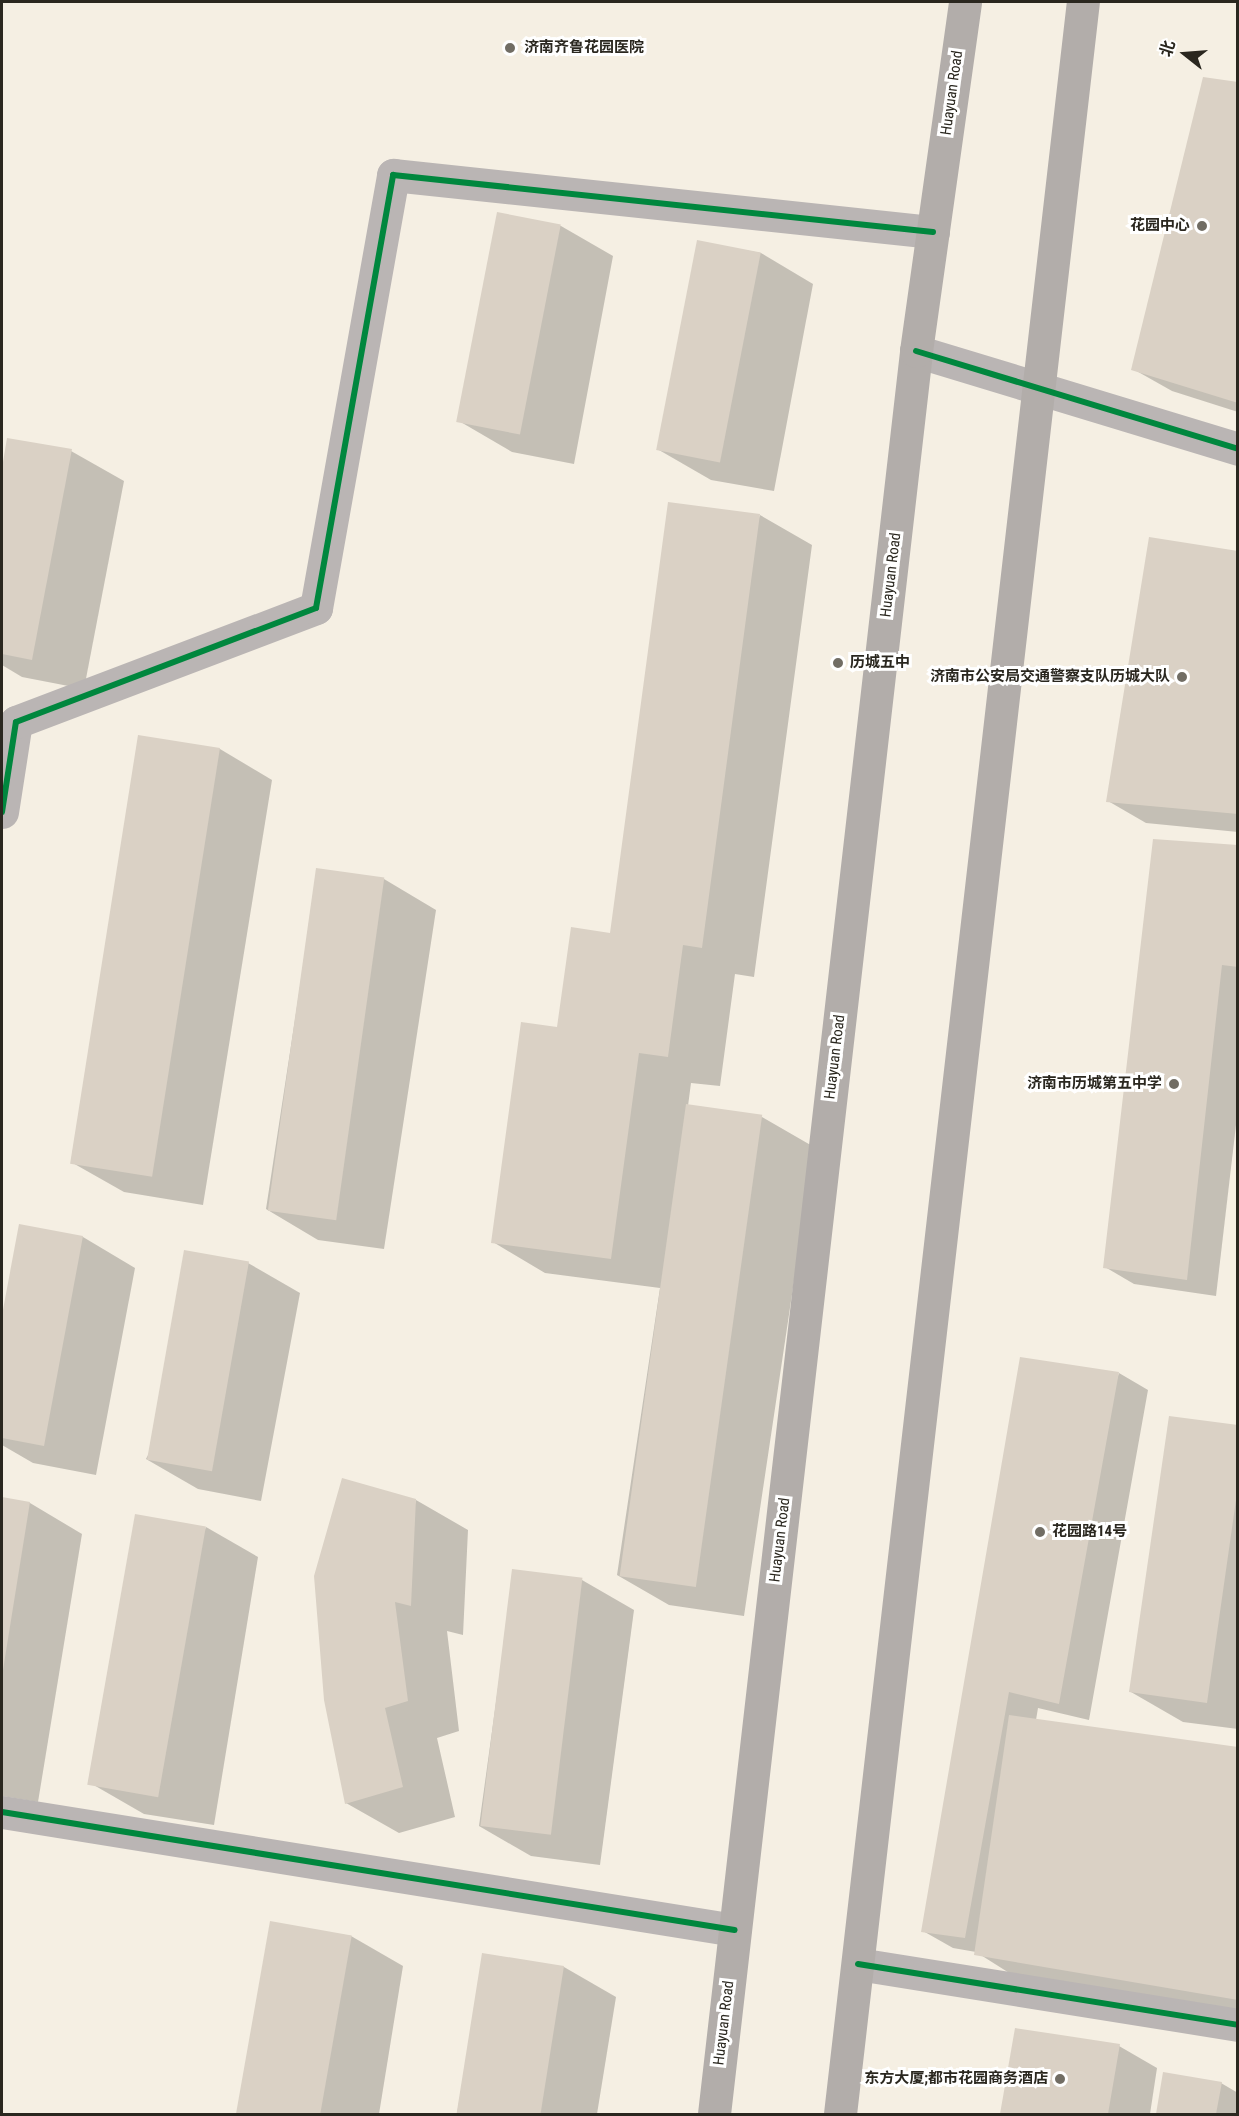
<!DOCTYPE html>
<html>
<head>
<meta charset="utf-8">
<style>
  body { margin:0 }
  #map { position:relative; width:1239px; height:2116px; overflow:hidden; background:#f5efe3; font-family:"Roboto Condensed","Noto Sans SC",sans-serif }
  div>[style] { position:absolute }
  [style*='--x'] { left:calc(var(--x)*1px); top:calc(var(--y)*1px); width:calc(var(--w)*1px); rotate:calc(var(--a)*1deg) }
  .shadow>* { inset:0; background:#0003 }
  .building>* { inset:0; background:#dad1c5; transform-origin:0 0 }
  .minor>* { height:33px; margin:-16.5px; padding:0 16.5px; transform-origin:16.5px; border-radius:16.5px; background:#bab5b4 }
  .major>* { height:33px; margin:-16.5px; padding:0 16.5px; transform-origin:16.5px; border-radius:16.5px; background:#b2adaa }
  .cycleway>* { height:6px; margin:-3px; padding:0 3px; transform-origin:3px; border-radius:3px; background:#00873e }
  .dots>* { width:16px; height:16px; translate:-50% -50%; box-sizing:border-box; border:3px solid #fff; border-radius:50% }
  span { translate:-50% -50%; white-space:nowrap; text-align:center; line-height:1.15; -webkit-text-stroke:6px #fff; paint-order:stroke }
  .poi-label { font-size:15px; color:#2a271f; font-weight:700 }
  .left { translate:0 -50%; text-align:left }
  .right { translate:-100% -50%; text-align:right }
  .street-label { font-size:15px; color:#2a271f }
  .frame { position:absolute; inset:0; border:3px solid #2a271f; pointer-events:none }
  .north { position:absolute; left:1155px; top:24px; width:60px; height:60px; -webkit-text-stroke:4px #fff; paint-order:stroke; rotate:287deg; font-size:16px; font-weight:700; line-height:24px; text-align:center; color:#2a271f }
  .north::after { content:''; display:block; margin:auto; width:21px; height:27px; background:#2a271f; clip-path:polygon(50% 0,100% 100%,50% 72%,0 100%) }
</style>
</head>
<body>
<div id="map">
  <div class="shadow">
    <i style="clip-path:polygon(1238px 83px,1238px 412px,1172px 391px,1133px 369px)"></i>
    <i style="clip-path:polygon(498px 214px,561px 226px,613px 256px,574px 464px,512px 452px,459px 421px)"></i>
    <i style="clip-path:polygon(698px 242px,761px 253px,813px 284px,774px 491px,711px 480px,659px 450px)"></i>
    <i style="clip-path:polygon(8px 439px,71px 451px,124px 481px,84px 689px,22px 677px,2px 665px,2px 476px)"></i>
    <i style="clip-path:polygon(760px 515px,812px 545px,754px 977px,735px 974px,720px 1086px,691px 1083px,688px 1106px,762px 1117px,814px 1147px,744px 1616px,669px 1605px,617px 1575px,660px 1288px,545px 1273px,493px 1242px,559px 1029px,611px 935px)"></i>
    <i style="clip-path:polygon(1238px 553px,1238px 832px,1146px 823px,1108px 801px)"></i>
    <i style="clip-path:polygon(140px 737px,220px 749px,272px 780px,203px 1205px,124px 1192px,71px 1162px)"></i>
    <i style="clip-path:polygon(1238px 846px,1238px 1108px,1216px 1296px,1134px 1284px,1105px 1267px)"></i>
    <i style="clip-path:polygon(318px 869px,384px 879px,436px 910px,384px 1249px,318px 1240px,266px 1209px)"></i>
    <i style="clip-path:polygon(20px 1225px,83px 1237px,135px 1268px,96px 1475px,33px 1463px,2px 1445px,2px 1324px)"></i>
    <i style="clip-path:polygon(248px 1263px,300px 1293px,261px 1501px,198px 1489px,146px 1459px)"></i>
    <i style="clip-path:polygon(1119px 1373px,1148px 1390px,1089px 1720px,1038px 1708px,1036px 1720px,1238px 1749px,1238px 2015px,1014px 1976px,976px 1952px,953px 1948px,923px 1931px)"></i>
    <i style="clip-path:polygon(1238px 1427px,1238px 1729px,1183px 1722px,1131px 1692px)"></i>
    <i style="clip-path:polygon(2px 1499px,30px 1503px,82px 1534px,38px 1802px,2px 1796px)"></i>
    <i style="clip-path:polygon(416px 1500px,468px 1530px,463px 1635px,447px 1631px,459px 1731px,437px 1738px,455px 1817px,399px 1833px,346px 1803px)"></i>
    <i style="clip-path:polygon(206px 1527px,258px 1557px,214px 1825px,144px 1814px,92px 1784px)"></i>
    <i style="clip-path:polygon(514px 1571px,582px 1580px,634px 1610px,600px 1865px,531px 1856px,479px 1826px)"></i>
    <i style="clip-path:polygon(271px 1923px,351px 1936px,403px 1966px,379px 2114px,240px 2114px)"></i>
    <i style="clip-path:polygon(484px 1954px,564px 1967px,616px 1997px,597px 2114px,457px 2114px)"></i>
    <i style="clip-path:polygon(1016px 2029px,1119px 2046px,1157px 2068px,1150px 2114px,1002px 2114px)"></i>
    <i style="clip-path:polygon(1164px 2074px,1221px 2083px,1238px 2093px,1238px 2114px,1157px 2114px)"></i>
  </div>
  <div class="building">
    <i style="clip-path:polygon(1203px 77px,1238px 82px,1238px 403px,1131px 370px)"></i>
    <i style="left:497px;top:212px;width:65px;height:214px;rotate:11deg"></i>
    <i style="left:697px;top:240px;width:65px;height:214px;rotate:11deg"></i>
    <i style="clip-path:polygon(7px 438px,72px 449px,32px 660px,2px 654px,2px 468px)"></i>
    <i style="clip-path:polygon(668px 502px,760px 514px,702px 948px,683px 945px,668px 1057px,639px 1053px,611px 1259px,491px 1243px,521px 1022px,557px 1027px,571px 927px,610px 933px)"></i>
    <i style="clip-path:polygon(1149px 537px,1238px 551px,1238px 814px,1106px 802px)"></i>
    <i style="left:138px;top:735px;width:83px;height:434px;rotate:9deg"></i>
    <i style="clip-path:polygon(1153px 839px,1238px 845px,1238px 967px,1222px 965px,1187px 1280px,1103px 1268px)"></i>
    <i style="left:316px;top:868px;width:69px;height:346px;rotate:8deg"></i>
    <i style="left:686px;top:1104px;width:77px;height:477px;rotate:8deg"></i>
    <i style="clip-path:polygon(19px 1224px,83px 1236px,44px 1446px,2px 1438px,2px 1315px)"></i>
    <i style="left:184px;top:1250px;width:66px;height:213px;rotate:10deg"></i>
    <i style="clip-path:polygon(1020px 1357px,1119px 1372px,1059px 1704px,1009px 1692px,965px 1938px,921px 1932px)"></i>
    <i style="clip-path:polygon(1169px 1416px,1238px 1425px,1238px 1486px,1207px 1703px,1129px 1692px)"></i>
    <i style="clip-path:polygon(342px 1478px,416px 1499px,411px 1606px,395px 1602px,408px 1701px,385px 1708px,403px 1787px,345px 1804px,324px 1700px,314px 1576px)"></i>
    <i style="clip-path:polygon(2px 1497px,30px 1502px,3px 1670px,2px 1670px)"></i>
    <i style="left:135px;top:1514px;width:72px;height:275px;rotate:10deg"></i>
    <i style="left:512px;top:1569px;width:71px;height:259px;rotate:7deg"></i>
    <i style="clip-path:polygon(1009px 1715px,1238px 1747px,1238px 2000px,974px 1955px)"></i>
    <i style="left:270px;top:1921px;width:83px;height:196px;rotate:10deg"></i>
    <i style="left:482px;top:1953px;width:83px;height:163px;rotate:9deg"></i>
    <i style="clip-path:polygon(1015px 2028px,1120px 2044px,1108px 2114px,1000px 2114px)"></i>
    <i style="clip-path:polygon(1163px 2072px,1222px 2082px,1216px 2114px,1156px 2114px)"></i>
  </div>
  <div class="minor">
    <i style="--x:916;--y:351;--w:337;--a:16.9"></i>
    <i style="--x:2;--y:812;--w:91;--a:-81.2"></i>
    <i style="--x:16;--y:722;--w:321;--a:-20.8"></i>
    <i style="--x:316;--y:608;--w:440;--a:-79.9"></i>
    <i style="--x:393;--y:175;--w:543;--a:6.03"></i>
    <i style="--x:2;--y:1812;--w:742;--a:9.15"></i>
    <i style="--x:858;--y:1964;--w:385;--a:9.1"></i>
  </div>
  <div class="major">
    <i style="--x:714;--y:2114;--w:1775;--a:-83.46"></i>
    <i style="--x:916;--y:351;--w:352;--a:-82"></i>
    <i style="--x:840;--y:2114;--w:2126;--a:-83.44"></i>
  </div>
  <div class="cycleway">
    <i style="--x:916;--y:351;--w:337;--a:16.9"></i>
    <i style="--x:2;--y:812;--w:91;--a:-81.2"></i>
    <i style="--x:16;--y:722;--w:321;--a:-20.8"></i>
    <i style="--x:316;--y:608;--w:440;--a:-79.9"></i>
    <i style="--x:393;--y:175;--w:543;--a:6.03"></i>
    <i style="--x:2;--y:1812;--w:742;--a:9.15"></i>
    <i style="--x:858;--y:1964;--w:385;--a:9.1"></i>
  </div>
  <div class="dots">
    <i style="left:510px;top:48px;background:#716d64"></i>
    <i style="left:1202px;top:226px;background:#716d64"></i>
    <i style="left:838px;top:663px;background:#716d64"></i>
    <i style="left:1182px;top:677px;background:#716d64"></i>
    <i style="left:1174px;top:1084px;background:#716d64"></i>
    <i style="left:1040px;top:1532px;background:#716d64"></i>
    <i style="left:1060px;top:2079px;background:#716d64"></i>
  </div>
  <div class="poi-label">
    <span class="left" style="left:524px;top:48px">济南齐鲁花园医院</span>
    <span class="right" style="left:1190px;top:226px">花园中心</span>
    <span class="left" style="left:850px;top:663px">历城五中</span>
    <span class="right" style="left:1170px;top:677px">济南市公安局交通警察支队历城大队</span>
    <span class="right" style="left:1162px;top:1084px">济南市历城第五中学</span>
    <span class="left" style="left:1052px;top:1532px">花园路14号</span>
    <span class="right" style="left:1048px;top:2079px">东方大厦;都市花园商务酒店</span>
  </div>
  <div class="street-label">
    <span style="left:952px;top:93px;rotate:-82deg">Huayuan Road</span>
    <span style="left:891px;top:575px;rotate:-83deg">Huayuan Road</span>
    <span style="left:835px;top:1057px;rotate:-83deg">Huayuan Road</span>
    <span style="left:780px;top:1540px;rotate:-83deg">Huayuan Road</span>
    <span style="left:724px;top:2023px;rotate:-83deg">Huayuan Road</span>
  </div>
  <div class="frame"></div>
  <div class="north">北</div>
</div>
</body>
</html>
